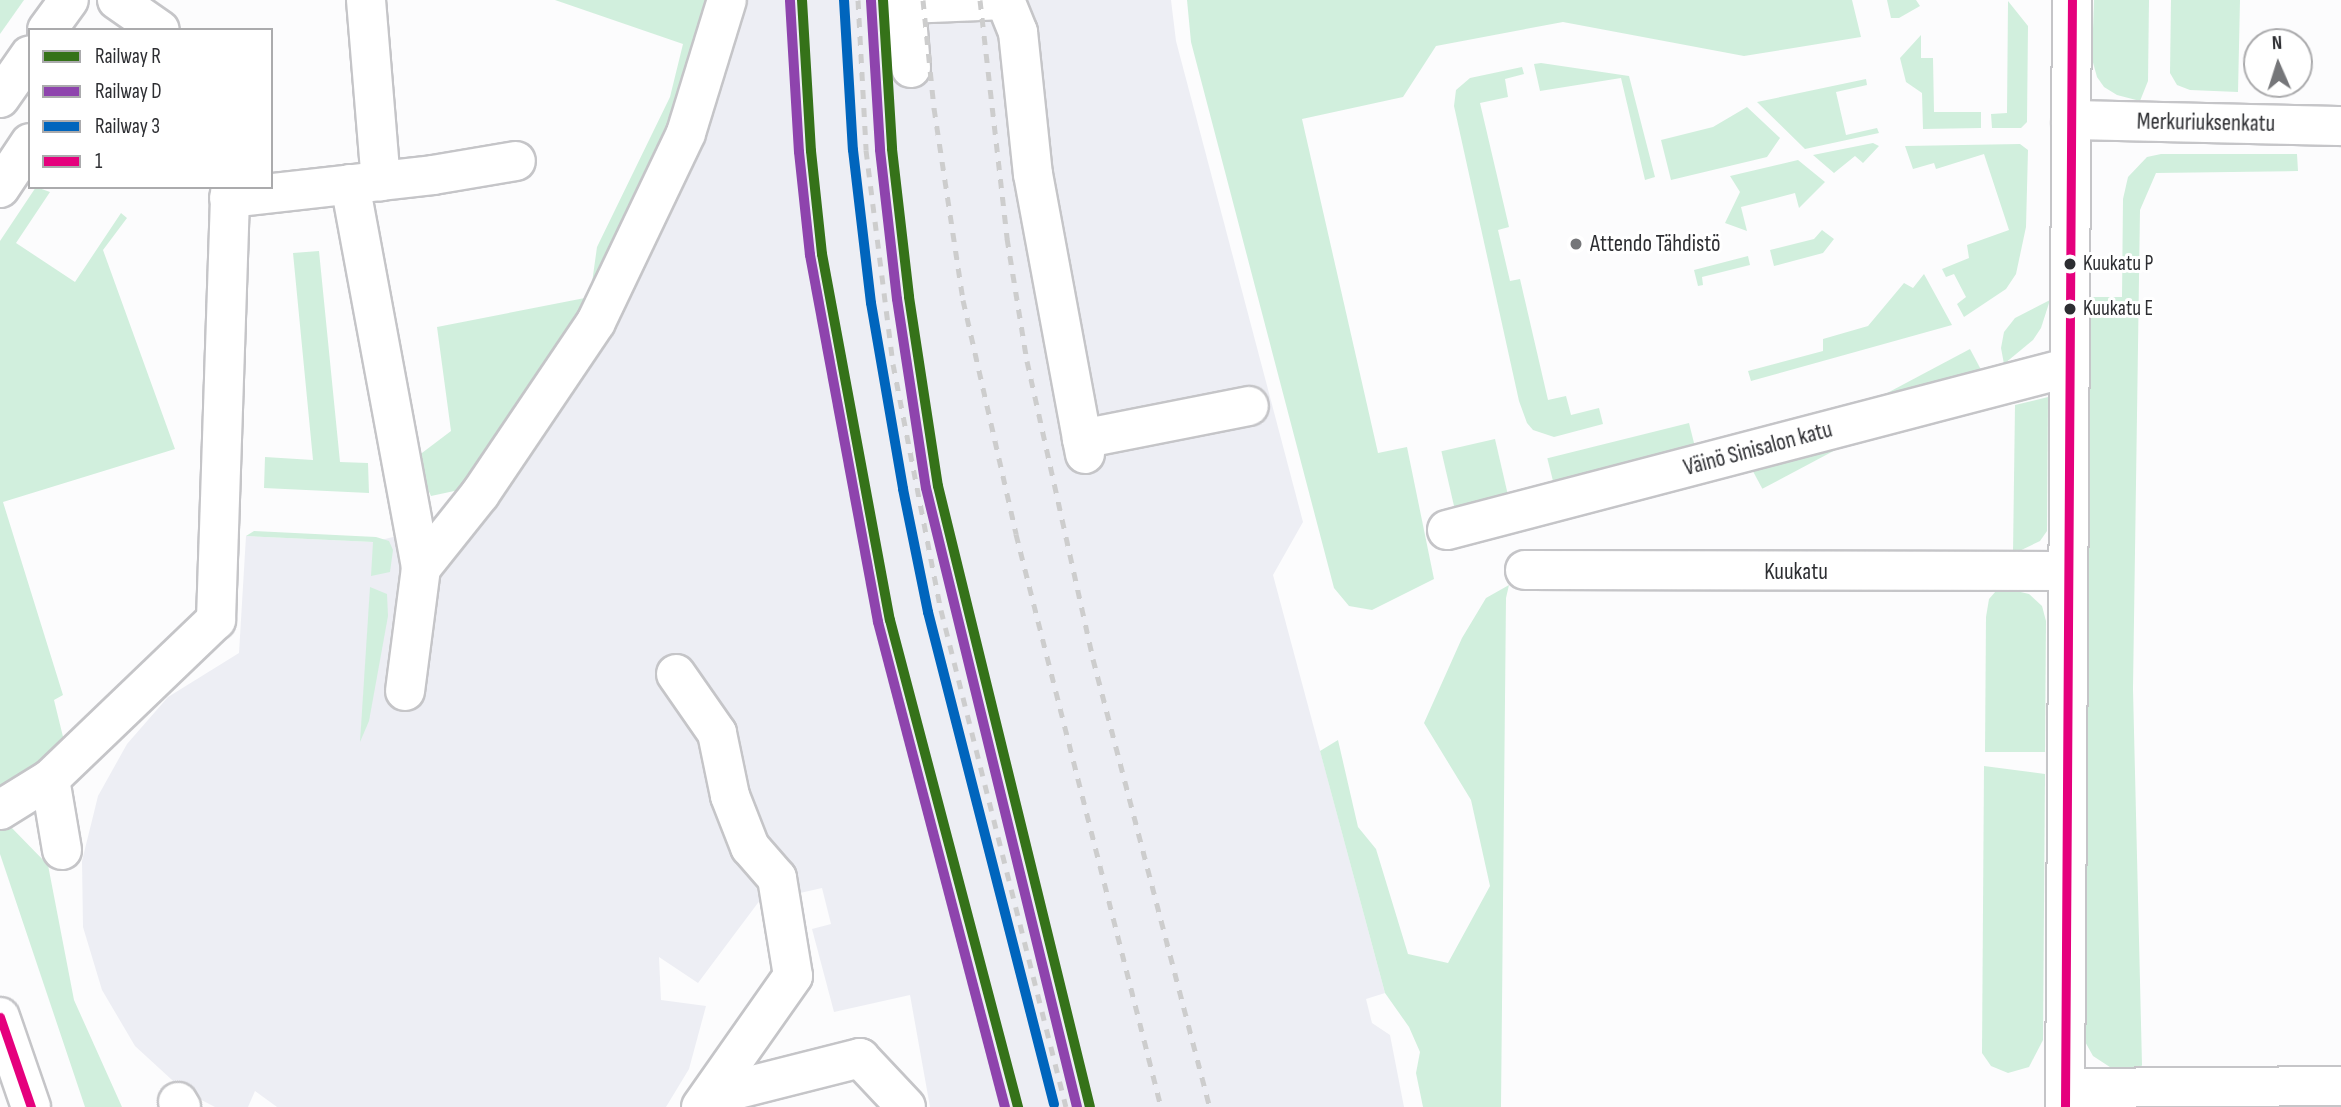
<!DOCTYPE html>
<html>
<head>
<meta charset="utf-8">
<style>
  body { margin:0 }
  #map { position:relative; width:2341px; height:1107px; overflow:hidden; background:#fcfcfd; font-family:"Sofia Sans Condensed",sans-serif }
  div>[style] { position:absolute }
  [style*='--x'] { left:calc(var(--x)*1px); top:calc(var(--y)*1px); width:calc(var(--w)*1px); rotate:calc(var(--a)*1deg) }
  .built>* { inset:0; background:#edeef4 }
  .green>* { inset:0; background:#d1efdd; transform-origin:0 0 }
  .roads { filter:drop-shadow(2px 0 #c5c5c8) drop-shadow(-2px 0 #c5c5c8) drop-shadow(0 2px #c5c5c8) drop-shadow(0 -2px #c5c5c8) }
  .minor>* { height:38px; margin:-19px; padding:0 19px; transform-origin:19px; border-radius:19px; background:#fff }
  .rail>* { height:5px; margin-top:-2.5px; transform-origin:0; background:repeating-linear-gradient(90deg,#cdcdcd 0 9px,transparent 0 18px) }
  .bus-1>* { height:9px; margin:-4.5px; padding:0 4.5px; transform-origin:4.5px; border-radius:4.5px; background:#e5007d }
  .rail-1>* { height:10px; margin:-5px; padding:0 5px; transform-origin:5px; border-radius:5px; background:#357219 }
  .rail-2>* { height:10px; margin:-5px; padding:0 5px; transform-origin:5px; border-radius:5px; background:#8e44ad }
  .rail-3>* { height:10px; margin:-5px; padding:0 5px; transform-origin:5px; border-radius:5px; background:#0065bd }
  .dots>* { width:19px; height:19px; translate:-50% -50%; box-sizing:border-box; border:4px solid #fff; border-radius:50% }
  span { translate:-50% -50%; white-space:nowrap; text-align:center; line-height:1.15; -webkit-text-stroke:6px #fff; paint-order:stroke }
  .bus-label { font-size:21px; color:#2d2e32 }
  .left { translate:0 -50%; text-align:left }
  .street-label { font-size:23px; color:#2d2e32 }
  .poi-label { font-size:23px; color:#2d2e32 }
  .legend { position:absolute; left:28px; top:28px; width:245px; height:161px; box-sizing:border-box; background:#fff; border:2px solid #ababad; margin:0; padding:9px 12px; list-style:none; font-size:21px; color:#2d2e32 }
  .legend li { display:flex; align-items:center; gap:14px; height:35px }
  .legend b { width:35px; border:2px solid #ababad }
  .north { position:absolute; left:2243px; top:28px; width:70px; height:70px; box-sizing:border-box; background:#fff; border:2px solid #ababad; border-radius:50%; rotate:357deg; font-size:19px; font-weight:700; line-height:28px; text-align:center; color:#2d2e32 }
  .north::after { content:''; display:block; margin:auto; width:24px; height:32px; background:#757679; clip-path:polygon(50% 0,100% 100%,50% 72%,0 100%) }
</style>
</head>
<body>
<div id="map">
  <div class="built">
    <i style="clip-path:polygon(721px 0,1171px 0,1176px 41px,1303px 522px,1273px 575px,1385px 993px,1366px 999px,1372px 1023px,1390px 1035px,1404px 1107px,930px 1107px,910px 995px,834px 1012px,812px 929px,831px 924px,822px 888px,800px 893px,766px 892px,698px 983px,659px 957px,661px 1000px,706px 1006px,689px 1069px,666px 1107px,277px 1107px,255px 1091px,248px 1107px,215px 1107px,184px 1091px,135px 1046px,102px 990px,83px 927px,82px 861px,98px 796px,127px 744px,168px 697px,239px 653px,246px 536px,373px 542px,433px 527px,582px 317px)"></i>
  </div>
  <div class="green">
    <i style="clip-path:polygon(0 0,24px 0,0 34px)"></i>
    <i style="clip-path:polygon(555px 0,721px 0,679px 108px,582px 317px,459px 490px,431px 496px,414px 459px,451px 431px,437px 327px,590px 297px,597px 247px,670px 97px,683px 44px)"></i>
    <i style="clip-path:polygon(1187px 0,1852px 0,1861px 37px,1744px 56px,1563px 22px,1436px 46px,1403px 97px,1302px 119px,1378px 453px,1407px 447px,1434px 579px,1372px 610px,1349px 606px,1334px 588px,1191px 42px)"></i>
    <i style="clip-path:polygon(1887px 0,1916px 0,1920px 6px,1899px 18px,1891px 18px)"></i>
    <i style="clip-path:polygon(2094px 0,2149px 0,2148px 81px,2140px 101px,2117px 95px,2104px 87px,2097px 77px,2092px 59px)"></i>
    <i style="clip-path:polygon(2171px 0,2240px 0,2238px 92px,2190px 90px,2177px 85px,2170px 73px)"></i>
    <i style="clip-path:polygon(2008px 1px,2028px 26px,2027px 122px,2021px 128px,1992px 128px,1991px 114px,2007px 113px)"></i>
    <i style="clip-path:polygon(1921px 35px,1921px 58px,1933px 58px,1934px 112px,1981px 112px,1981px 128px,1923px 129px,1922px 93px,1906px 82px,1900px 58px)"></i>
    <i style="clip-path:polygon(1541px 63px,1629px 76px,1655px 177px,1645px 180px,1621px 78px,1540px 91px,1534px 64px)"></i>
    <i style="clip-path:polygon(1522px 67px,1524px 74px,1505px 79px,1508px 97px,1480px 103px,1509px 227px,1498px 230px,1510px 281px,1520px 279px,1548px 400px,1566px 396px,1571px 415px,1599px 408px,1603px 424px,1554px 437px,1533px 430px,1527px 423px,1519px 401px,1454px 106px,1456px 90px,1470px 78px)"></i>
    <i style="clip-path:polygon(1866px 79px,1867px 85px,1836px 92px,1846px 135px,1877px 128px,1879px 133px,1805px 149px,1757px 102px)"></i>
    <i style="clip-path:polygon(1747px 107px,1780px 138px,1767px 157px,1671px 180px,1661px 140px,1713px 127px)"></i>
    <i style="clip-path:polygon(1873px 143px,1879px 146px,1863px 163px,1855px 156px,1834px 173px,1813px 155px)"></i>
    <i style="clip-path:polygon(2020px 144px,2028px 150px,2026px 227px,2016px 274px,2006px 289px,1964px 317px,1957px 304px,1966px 297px,1954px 274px,1946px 277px,1942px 269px,1969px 258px,1967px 245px,2009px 230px,1984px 154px,1936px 169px,1934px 163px,1913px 169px,1905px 146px)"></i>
    <i style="clip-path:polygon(2161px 154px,2297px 154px,2298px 171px,2156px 173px,2140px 210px,2133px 689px,2142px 1065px,2139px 1071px,2116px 1071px,2093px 1056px,2083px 1038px,2089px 297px,2122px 297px,2123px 199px,2128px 177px,2147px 157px)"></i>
    <i style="clip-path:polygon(1798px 160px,1825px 182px,1799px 208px,1795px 193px,1741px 207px,1747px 231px,1725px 223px,1740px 192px,1730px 176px)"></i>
    <i style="clip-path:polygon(36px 187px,50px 192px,16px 243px,75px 282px,121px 213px,127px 218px,103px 250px,175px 449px,3px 502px,63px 695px,54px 700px,66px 749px,0 792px,0 241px)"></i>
    <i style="clip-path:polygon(1822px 230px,1834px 239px,1823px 253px,1774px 266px,1770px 250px,1814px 239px)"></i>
    <i style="clip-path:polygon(319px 251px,340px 462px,368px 463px,369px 493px,264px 488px,265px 457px,313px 460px,293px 253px)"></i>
    <i style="clip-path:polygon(1748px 256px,1750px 265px,1702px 277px,1703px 285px,1698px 286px,1694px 270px)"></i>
    <i style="clip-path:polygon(1924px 274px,1952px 325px,1751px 381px,1748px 371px,1823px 351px,1823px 339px,1868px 326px,1904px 283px,1913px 288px)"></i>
    <i style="clip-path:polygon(2050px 300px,2041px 328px,2033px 340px,2004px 364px,2001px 348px,2004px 332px,2015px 318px)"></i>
    <i style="left:1970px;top:349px;width:26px;height:249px;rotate:62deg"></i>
    <i style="clip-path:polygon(2048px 397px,2047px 531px,2040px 541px,2013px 554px,2015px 405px)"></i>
    <i style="left:1689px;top:423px;width:25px;height:146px;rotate:76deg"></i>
    <i style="left:1495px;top:439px;width:58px;height:55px;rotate:77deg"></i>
    <i style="clip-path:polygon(254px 531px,376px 537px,389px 541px,393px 550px,390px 572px,371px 576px,373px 542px,246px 536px)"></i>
    <i style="clip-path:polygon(1509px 585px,1506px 598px,1501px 1107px,1423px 1107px,1416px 1073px,1420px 1052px,1409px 1027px,1385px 993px,1320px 751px,1338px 740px,1358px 827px,1376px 849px,1408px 954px,1448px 963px,1490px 886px,1471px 800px,1424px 723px,1462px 638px,1486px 598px)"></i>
    <i style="clip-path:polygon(370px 587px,387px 594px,388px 616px,369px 721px,360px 742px)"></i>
    <i style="clip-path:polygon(2008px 589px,2029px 594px,2042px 606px,2046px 621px,2045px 752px,1985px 752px,1986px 617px,1989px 599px,1996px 591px)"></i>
    <i style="clip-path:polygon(1984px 766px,2045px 774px,2043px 1040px,2029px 1067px,2008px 1073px,1991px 1066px,1982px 1053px)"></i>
    <i style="clip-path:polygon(8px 824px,48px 865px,74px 1000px,122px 1107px,85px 1107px,0 854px,0 826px)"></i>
  </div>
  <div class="roads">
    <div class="minor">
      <i style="--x:117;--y:0;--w:52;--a:34.9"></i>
      <i style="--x:366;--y:0;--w:182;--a:85.3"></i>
      <i style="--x:47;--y:30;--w:37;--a:-54"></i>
      <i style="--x:911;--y:68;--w:64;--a:-94.5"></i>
      <i style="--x:906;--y:4;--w:99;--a:-2.3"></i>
      <i style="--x:1005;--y:0;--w:35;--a:68"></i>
      <i style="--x:1018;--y:32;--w:143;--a:84"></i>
      <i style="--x:1033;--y:174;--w:269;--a:79.5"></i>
      <i style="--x:0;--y:98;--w:52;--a:-55.1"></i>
      <i style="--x:2071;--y:120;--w:270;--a:1.3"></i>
      <i style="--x:350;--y:184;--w:391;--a:79.5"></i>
      <i style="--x:421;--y:568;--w:124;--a:97.4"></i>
      <i style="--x:0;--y:188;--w:54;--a:-56.3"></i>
      <i style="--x:229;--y:198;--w:205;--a:-6.4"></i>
      <i style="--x:433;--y:175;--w:84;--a:-9.6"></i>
      <i style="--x:1085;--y:454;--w:15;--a:-101"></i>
      <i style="--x:1082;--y:439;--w:170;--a:-11.2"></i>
      <i style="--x:1447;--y:530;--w:644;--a:-14.66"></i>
      <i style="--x:421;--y:568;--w:95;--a:-51.4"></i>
      <i style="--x:480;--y:494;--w:207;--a:-56"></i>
      <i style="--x:596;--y:322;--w:209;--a:-64.5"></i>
      <i style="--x:686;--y:133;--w:139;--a:-72.9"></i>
      <i style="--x:1525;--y:570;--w:543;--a:0.11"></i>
      <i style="--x:676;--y:674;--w:72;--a:55.2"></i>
      <i style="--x:717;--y:733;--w:64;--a:78.3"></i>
      <i style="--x:730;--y:796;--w:55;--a:68.6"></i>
      <i style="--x:750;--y:847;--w:41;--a:48.9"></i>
      <i style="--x:777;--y:878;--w:99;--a:80.7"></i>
      <i style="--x:793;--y:976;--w:160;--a:125.1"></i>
      <i style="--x:50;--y:779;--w:72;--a:80.4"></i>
      <i style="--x:0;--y:810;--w:59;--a:-31.8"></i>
      <i style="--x:50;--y:779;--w:230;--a:-43.8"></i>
      <i style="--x:216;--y:620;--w:433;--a:-88.1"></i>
      <i style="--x:0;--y:1017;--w:95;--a:71"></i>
      <i style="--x:2065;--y:1088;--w:276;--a:-0.4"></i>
      <i style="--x:710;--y:1096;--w:155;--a:-14.2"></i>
      <i style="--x:860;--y:1058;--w:67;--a:46.8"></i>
      <i style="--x:178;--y:1102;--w:6;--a:59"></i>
      <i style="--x:2065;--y:1107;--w:1107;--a:-89.64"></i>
    </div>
  </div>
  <div class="rail">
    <i style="--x:858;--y:0;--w:150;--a:86.9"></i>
    <i style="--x:866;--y:150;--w:216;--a:82.8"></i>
    <i style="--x:893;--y:364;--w:251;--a:79"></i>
    <i style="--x:941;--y:610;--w:512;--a:75.88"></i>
    <i style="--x:923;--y:0;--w:109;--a:84.2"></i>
    <i style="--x:934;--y:108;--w:194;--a:81.4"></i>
    <i style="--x:963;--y:300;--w:240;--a:77.2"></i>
    <i style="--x:1016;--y:534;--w:591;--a:75.8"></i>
    <i style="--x:980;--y:0;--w:240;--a:83.5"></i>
    <i style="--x:1007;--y:238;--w:125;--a:80.8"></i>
    <i style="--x:1027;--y:361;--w:305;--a:77.5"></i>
    <i style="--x:1093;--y:659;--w:463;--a:75.4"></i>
  </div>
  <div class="bus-1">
    <i style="--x:0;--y:1017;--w:95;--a:71"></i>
    <i style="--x:2065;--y:1107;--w:1107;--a:-89.64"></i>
  </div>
  <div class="rail-1">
    <i style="--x:802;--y:0;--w:151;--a:86.6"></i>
    <i style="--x:811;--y:151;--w:104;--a:83.9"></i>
    <i style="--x:822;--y:254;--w:372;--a:79.5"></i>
    <i style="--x:890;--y:620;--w:504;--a:75.27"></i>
    <i style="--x:883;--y:0;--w:149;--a:86.5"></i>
    <i style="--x:892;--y:149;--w:149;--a:83.4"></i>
    <i style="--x:909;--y:297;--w:191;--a:81.3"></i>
    <i style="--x:938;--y:486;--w:639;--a:76.25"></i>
  </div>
  <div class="rail-2">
    <i style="--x:790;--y:1;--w:151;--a:86.6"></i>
    <i style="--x:799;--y:152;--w:104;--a:83.9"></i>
    <i style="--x:810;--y:255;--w:373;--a:79.5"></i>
    <i style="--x:878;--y:622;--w:501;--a:75.33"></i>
    <i style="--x:871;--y:1;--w:149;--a:86.5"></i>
    <i style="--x:880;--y:150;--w:150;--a:83.5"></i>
    <i style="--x:897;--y:299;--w:191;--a:81.3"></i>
    <i style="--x:926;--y:488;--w:637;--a:76.29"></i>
  </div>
  <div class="rail-3">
    <i style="--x:844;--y:0;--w:150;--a:86.6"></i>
    <i style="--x:853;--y:150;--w:154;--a:83.3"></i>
    <i style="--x:871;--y:303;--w:189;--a:80.2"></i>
    <i style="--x:903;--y:489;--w:126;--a:78.5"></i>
    <i style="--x:928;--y:612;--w:508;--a:75.64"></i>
  </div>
  <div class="dots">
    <i style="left:1576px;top:244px;background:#757679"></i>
    <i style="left:2070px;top:264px;background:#2d2e32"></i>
    <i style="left:2070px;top:309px;background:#2d2e32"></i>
  </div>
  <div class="bus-label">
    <span class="left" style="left:2083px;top:264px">Kuukatu P</span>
    <span class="left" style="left:2083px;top:309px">Kuukatu E</span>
  </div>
  <div class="street-label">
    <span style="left:2206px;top:123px;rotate:1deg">Merkuriuksenkatu</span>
    <span style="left:1758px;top:449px;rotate:-15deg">Väinö Sinisalon katu</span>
    <span style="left:1796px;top:572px">Kuukatu</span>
  </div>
  <div class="poi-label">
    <span class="left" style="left:1590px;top:244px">Attendo Tähdistö</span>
  </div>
  <ul class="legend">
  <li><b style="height:9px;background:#357219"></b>Railway R</li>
  <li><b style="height:9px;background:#8e44ad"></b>Railway D</li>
  <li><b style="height:9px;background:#0065bd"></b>Railway 3</li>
  <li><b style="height:9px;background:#e5007d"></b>1</li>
  </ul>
  <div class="north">N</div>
</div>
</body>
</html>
